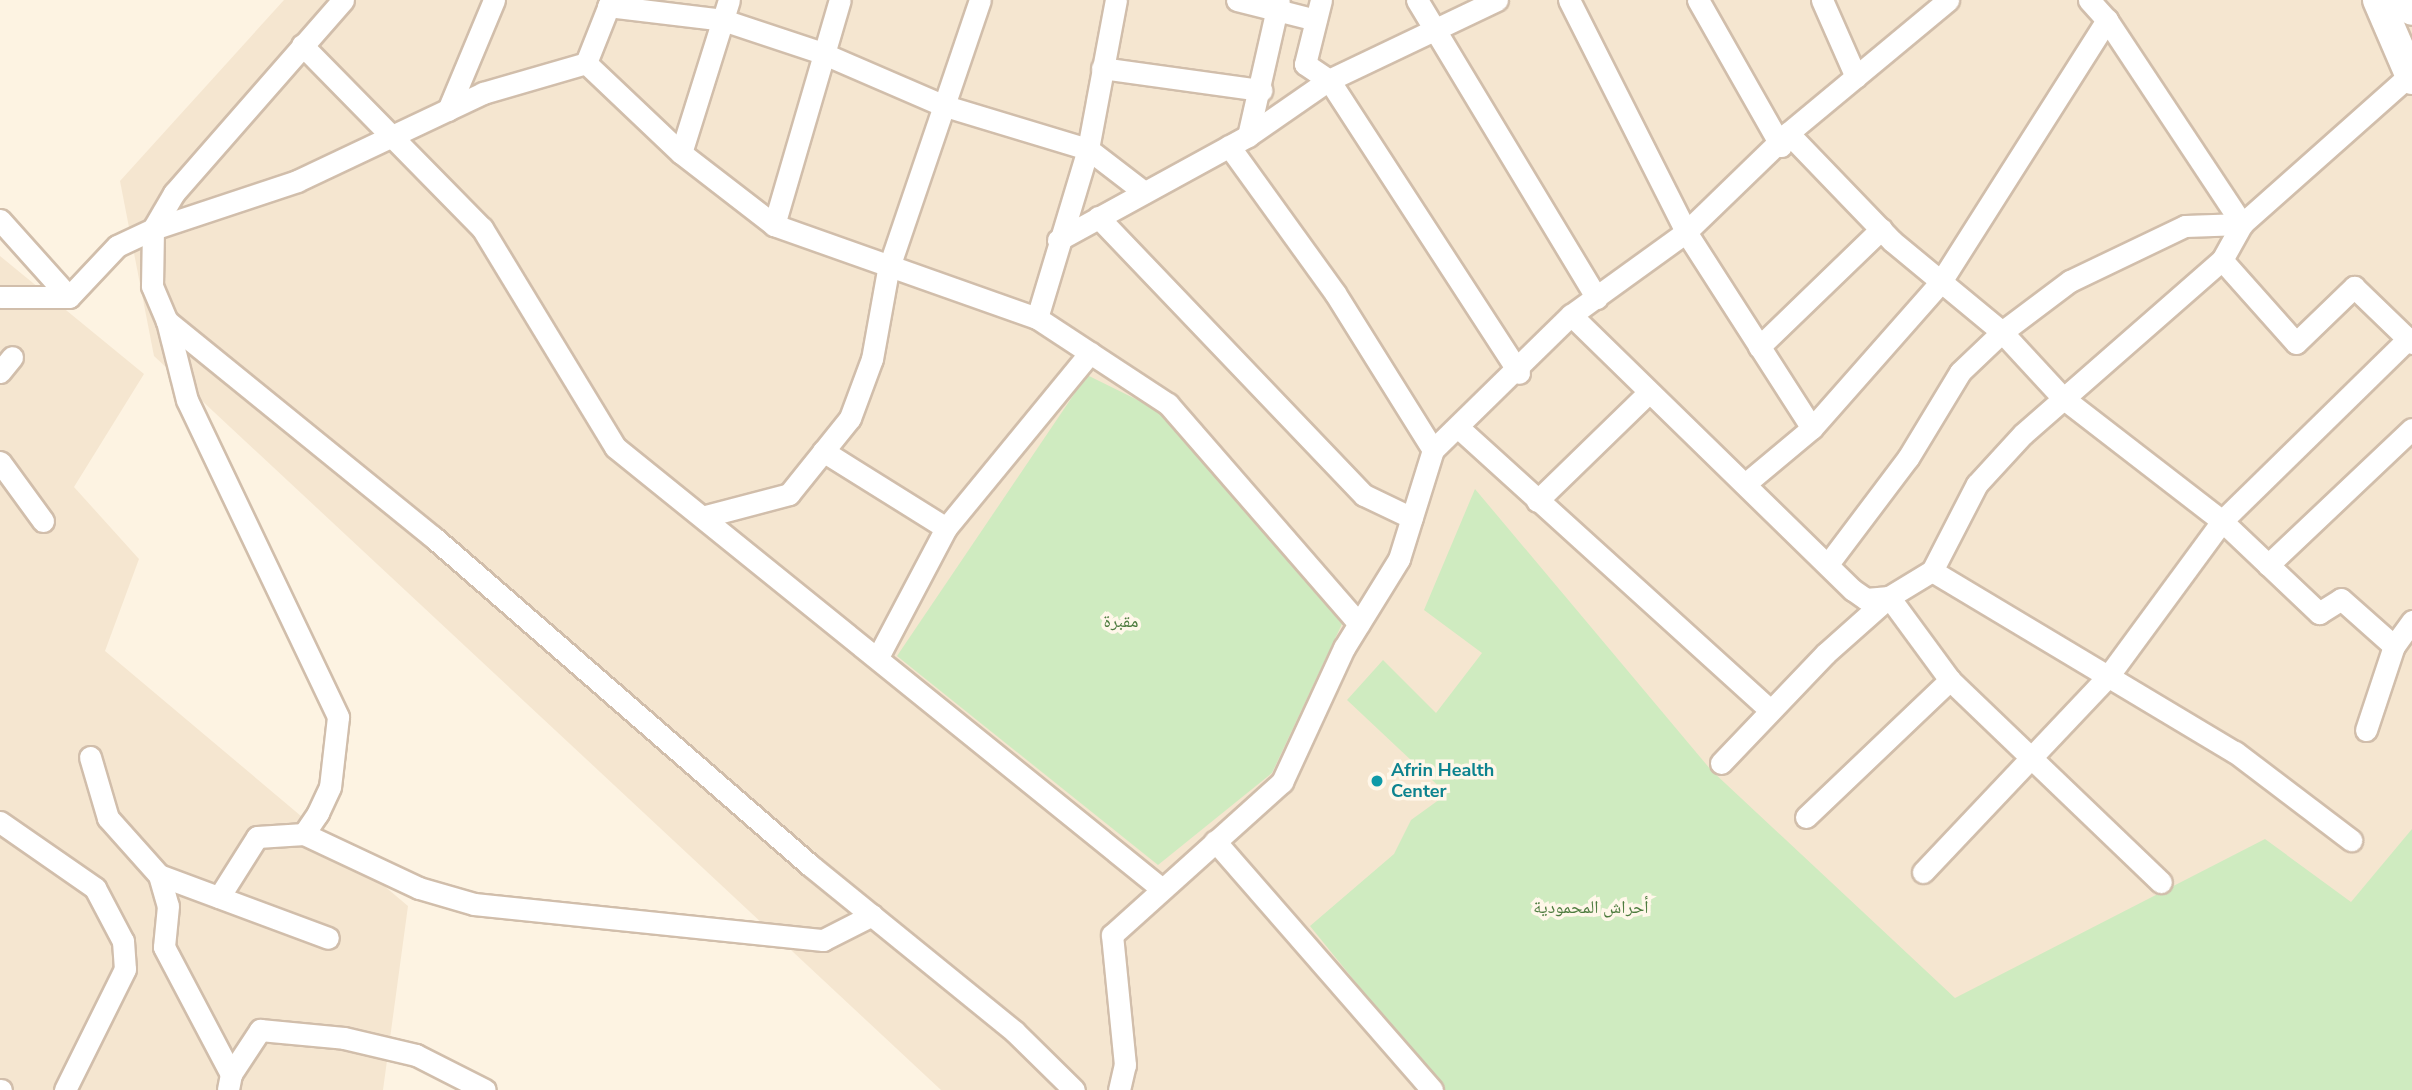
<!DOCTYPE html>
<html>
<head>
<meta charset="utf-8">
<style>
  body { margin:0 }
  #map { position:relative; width:2412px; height:1090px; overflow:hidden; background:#fdf3e2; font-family:"Nunito Sans","Noto Naskh Arabic",sans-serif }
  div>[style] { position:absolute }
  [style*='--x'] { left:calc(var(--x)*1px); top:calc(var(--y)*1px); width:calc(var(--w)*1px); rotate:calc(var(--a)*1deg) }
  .residential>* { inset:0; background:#f5e6d0 }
  .green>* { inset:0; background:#cfebc0 }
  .roads { filter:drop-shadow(2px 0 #d1beab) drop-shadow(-2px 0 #d1beab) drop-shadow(0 2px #d1beab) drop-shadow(0 -2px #d1beab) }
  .minor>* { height:21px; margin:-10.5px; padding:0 10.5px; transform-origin:10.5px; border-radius:10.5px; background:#fff }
  .secondary>* { height:30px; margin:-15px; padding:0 15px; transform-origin:15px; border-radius:15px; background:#fff }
  .dots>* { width:19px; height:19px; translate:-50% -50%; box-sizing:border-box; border:4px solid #fff7e9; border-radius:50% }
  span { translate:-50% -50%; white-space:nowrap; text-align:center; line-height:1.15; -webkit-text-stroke:7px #fff7e9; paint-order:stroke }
  .park-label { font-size:18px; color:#4e7c3f }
  .culture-label { font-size:18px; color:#0d838f; font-weight:700 }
  .left { translate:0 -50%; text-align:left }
</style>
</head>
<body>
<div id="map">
  <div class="residential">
    <i style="clip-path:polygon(284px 0,2412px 0,2412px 1090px,941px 1090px,154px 356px,120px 181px)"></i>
    <i style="clip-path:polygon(0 256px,144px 374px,74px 487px,139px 559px,105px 651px,408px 906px,383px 1090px,0 1090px)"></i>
  </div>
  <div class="green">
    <i style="clip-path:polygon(1087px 375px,1160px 411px,1342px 624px,1272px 773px,1158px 865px,897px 656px)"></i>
    <i style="clip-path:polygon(1475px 489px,1711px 770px,1955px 998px,2265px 839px,2351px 902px,2412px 829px,2412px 1090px,1443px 1090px,1310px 926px,1394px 854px,1411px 820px,1447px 794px,1347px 700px,1383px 660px,1436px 713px,1482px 653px,1424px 610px)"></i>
  </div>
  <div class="roads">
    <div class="minor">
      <i style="--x:343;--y:0;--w:257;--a:131.2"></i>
      <i style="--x:174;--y:193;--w:42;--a:120.3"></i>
      <i style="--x:153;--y:229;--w:57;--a:91"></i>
      <i style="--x:152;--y:286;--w:38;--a:67"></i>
      <i style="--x:167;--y:321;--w:343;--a:39.1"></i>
      <i style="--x:433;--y:537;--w:501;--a:41.04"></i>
      <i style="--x:811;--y:866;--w:262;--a:39.1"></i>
      <i style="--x:1014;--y:1031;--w:84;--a:44.5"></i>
      <i style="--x:1237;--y:0;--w:81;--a:14.2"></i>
      <i style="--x:1321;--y:0;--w:66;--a:104"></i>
      <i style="--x:1305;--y:64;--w:29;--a:34"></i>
      <i style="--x:1329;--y:80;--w:349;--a:57"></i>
      <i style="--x:1417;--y:0;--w:348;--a:58.9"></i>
      <i style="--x:1569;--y:0;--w:260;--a:63.2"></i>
      <i style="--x:1686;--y:232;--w:233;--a:57.3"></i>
      <i style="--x:1698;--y:0;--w:168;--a:60.4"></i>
      <i style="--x:1822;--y:0;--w:84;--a:66.2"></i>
      <i style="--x:608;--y:6;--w:116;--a:6.9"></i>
      <i style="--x:723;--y:20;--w:104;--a:18.4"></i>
      <i style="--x:822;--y:53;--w:131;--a:23.4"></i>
      <i style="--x:942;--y:105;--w:152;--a:16.8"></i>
      <i style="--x:1088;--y:149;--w:71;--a:37.5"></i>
      <i style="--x:2107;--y:20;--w:245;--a:56.5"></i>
      <i style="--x:302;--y:45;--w:257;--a:45.5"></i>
      <i style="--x:482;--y:228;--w:256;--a:58.7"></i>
      <i style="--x:615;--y:447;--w:703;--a:38.94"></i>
      <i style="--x:586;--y:63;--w:131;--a:43.5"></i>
      <i style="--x:681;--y:153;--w:118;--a:37.7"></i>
      <i style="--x:774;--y:225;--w:279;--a:19.5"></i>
      <i style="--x:1037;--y:318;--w:157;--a:33.3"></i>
      <i style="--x:1168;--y:404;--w:291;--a:49"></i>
      <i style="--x:586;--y:63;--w:68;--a:-68.4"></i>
      <i style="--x:1102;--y:68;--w:161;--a:7.9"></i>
      <i style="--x:448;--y:110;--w:119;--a:-67.3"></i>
      <i style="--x:1788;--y:133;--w:150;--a:46.1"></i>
      <i style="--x:1892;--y:241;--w:143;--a:39.6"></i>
      <i style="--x:2002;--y:332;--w:90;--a:47.3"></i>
      <i style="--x:2063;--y:398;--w:201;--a:37.7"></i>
      <i style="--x:2222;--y:521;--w:134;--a:43.5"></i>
      <i style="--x:2319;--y:613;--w:26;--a:-32"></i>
      <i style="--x:2341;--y:599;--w:71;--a:41.6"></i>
      <i style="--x:1248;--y:136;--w:139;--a:-77.2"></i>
      <i style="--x:1229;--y:146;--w:181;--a:54.2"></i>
      <i style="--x:1335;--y:293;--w:185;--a:58"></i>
      <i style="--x:681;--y:153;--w:160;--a:-72.6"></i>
      <i style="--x:1098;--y:217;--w:385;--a:46.3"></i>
      <i style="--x:1364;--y:495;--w:53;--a:25.6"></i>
      <i style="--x:0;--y:220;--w:103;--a:48.1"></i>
      <i style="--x:774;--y:225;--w:234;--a:-73.7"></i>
      <i style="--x:1058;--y:240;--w:217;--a:-28.7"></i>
      <i style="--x:1248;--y:136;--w:98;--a:-34.7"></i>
      <i style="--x:1329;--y:80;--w:186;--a:-25.5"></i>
      <i style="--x:2222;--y:260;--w:111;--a:48.3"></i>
      <i style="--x:2296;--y:343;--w:81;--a:-44"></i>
      <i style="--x:2354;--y:287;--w:81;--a:44"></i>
      <i style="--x:0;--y:297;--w:69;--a:0"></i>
      <i style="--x:69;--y:297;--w:70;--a:-46.7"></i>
      <i style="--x:117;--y:246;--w:40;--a:-25"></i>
      <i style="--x:153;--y:229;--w:152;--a:-18.4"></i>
      <i style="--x:297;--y:181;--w:206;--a:-25.3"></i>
      <i style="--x:483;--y:93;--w:107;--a:-16.2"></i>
      <i style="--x:1571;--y:315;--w:394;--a:44.3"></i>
      <i style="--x:1853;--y:590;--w:16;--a:35"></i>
      <i style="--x:1866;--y:599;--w:23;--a:-5"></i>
      <i style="--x:1889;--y:597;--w:103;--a:53.7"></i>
      <i style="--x:1950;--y:680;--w:292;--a:43.8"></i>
      <i style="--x:1037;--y:318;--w:177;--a:-73.2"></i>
      <i style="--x:1088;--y:149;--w:152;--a:-79.4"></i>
      <i style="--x:167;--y:321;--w:81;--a:75.8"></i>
      <i style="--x:187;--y:400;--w:351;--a:64.5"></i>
      <i style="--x:338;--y:717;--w:70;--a:96.5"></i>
      <i style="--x:330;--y:787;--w:29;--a:115"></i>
      <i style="--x:318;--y:813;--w:25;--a:124"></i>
      <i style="--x:304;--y:834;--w:47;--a:176.3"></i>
      <i style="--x:257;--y:837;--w:71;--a:122.3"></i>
      <i style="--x:1759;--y:347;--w:170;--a:-44"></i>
      <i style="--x:0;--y:372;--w:19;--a:-51"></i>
      <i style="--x:1460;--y:429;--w:418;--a:42.2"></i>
      <i style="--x:823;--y:451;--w:145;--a:32"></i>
      <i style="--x:0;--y:462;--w:73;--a:53.9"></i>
      <i style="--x:1745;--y:484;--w:87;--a:-39.9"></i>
      <i style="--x:1812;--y:428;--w:193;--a:-48.6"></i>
      <i style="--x:1940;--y:283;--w:312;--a:-57.6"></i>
      <i style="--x:2107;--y:20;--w:27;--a:-132"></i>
      <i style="--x:1537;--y:501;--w:156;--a:-44.2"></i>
      <i style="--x:706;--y:516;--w:86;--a:-14.8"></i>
      <i style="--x:789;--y:494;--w:97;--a:-51.2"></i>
      <i style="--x:850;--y:418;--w:63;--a:-69.6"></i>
      <i style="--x:872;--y:359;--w:90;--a:-79.8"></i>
      <i style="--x:888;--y:270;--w:285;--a:-71.2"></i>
      <i style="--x:1828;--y:564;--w:133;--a:-53"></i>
      <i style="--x:1908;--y:458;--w:100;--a:-58.8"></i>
      <i style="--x:1960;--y:372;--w:58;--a:-43.6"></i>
      <i style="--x:2002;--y:332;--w:85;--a:-36.9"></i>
      <i style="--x:2070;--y:281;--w:127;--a:-25.6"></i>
      <i style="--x:2185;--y:226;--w:57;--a:-2"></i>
      <i style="--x:2268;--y:565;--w:198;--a:-43.4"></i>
      <i style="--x:1932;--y:571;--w:353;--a:30.9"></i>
      <i style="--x:2235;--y:752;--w:146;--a:37.2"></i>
      <i style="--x:878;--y:657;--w:146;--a:-62.2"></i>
      <i style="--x:946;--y:528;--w:227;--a:-50.6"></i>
      <i style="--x:2366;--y:730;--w:89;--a:-71.6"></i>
      <i style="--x:2394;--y:646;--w:31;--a:-54"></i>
      <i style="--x:90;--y:757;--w:64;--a:73.6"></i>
      <i style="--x:108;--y:818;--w:76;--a:48.2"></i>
      <i style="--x:159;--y:875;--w:32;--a:74"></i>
      <i style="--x:168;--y:906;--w:41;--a:95.6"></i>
      <i style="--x:164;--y:947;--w:144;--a:62.2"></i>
      <i style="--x:231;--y:1074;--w:16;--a:101"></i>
      <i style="--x:1721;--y:763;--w:151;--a:-46.3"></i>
      <i style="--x:1825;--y:654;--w:86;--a:-41.7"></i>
      <i style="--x:1889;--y:597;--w:50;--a:-31.2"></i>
      <i style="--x:1932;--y:571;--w:98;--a:-62.7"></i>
      <i style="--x:1977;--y:484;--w:68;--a:-47.4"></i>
      <i style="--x:2023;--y:434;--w:264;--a:-41.2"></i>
      <i style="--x:2222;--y:260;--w:41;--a:-60.9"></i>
      <i style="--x:2242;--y:224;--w:225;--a:-41.6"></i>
      <i style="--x:1806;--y:817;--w:199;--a:-43.6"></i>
      <i style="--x:0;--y:822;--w:116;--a:34.8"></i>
      <i style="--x:95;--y:888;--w:60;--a:62.2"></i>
      <i style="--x:123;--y:941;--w:28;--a:86"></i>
      <i style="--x:125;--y:969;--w:135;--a:116.4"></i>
      <i style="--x:304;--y:834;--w:127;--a:25.2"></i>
      <i style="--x:419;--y:888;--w:57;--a:16.2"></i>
      <i style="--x:474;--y:904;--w:351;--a:5.9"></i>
      <i style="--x:823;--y:940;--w:55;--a:-27"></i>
      <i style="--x:1215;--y:841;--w:330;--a:48.9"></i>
      <i style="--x:1923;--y:872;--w:271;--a:-46.6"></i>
      <i style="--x:2109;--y:675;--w:191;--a:-53.7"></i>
      <i style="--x:2222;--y:521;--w:260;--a:-44.4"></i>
      <i style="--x:159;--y:875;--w:180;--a:20.4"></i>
      <i style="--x:231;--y:1074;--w:53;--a:-56.6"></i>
      <i style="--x:260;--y:1030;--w:84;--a:5.4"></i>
      <i style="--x:344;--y:1038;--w:74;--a:13.3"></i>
      <i style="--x:416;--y:1055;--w:77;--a:26.9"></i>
      <i style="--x:0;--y:1090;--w:1;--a:0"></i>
      <i style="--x:1119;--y:1090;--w:26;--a:-77"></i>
      <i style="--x:1125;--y:1065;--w:131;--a:-95.7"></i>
      <i style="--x:1112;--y:935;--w:229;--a:-42"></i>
      <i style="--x:1282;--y:782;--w:148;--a:-65.2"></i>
      <i style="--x:1344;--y:648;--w:105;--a:-58.3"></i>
      <i style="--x:1399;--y:559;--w:114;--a:-72.7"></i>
      <i style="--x:1433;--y:450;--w:193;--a:-44.4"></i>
      <i style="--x:1571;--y:315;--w:142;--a:-35.8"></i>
      <i style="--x:1686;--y:232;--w:142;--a:-44.1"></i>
      <i style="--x:1788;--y:133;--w:208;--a:-39.7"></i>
    </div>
    <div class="secondary">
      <i style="--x:2378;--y:0;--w:86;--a:66.7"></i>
      <i style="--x:2407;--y:0;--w:11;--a:63"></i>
    </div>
  </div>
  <div class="dots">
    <i style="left:1377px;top:781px;background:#0f9aa8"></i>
  </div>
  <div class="park-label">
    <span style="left:1121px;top:621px">مقبرة</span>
    <span style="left:1591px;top:907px">أحراش المحمودية</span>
  </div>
  <div class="culture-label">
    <span class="left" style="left:1391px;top:781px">Afrin Health<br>Center</span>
  </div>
</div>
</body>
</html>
